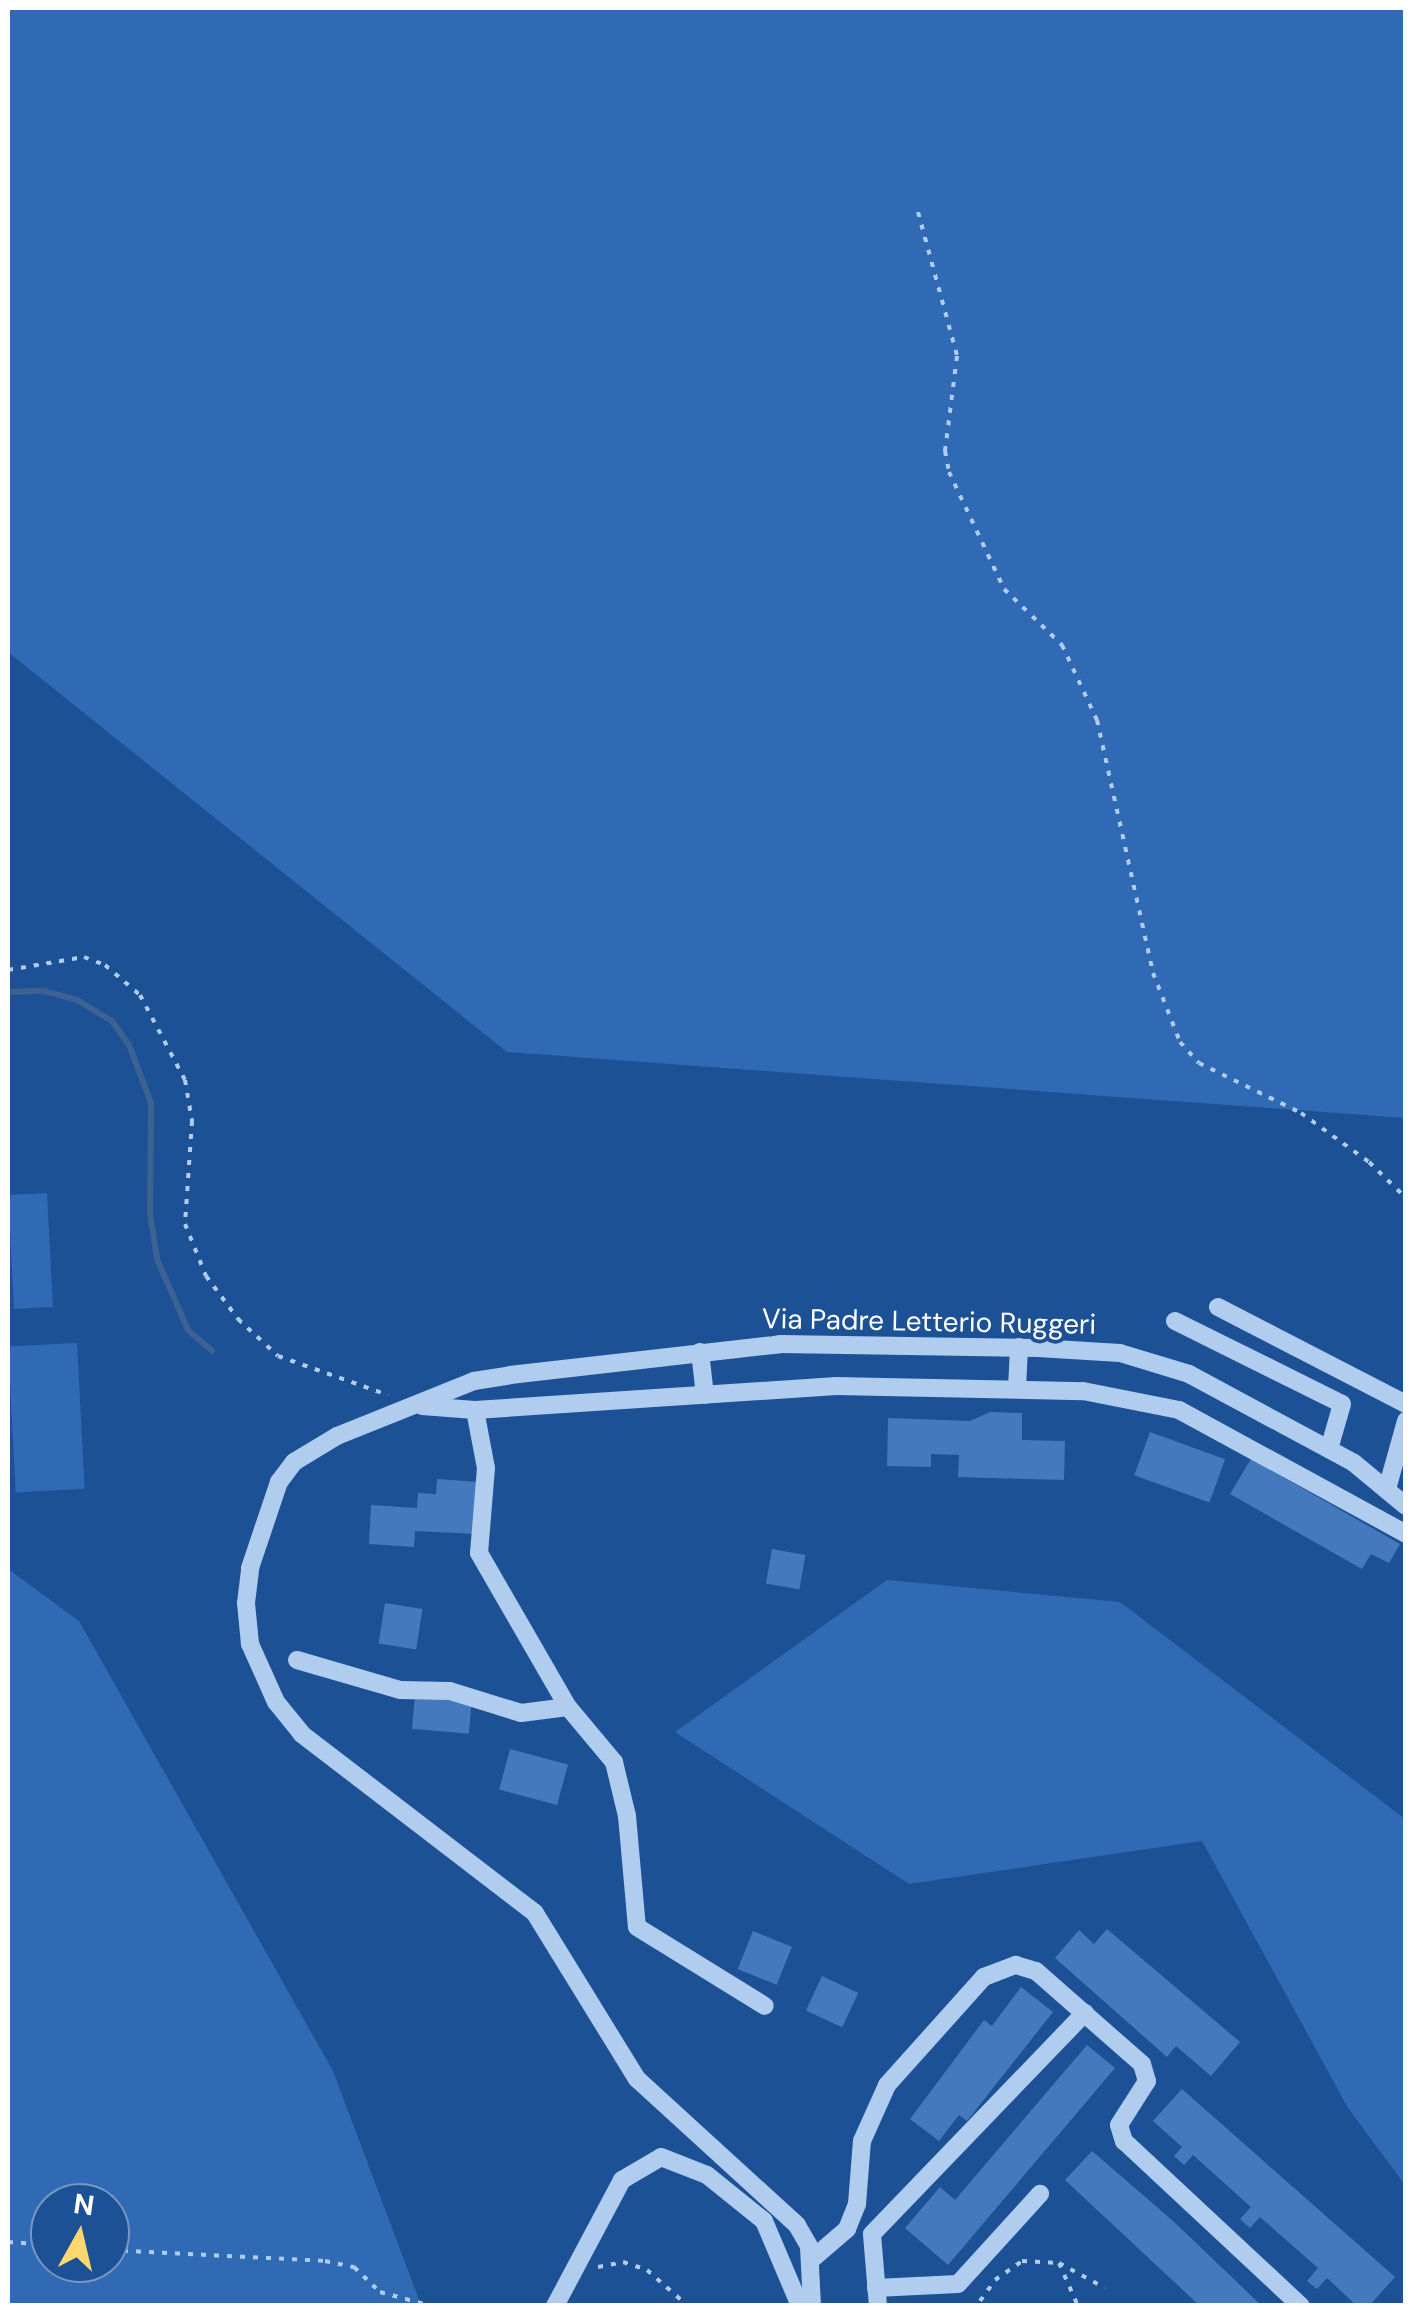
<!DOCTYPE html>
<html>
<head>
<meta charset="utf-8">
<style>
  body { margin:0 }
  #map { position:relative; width:1413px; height:2313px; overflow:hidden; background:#1c5196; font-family:"DM Sans",sans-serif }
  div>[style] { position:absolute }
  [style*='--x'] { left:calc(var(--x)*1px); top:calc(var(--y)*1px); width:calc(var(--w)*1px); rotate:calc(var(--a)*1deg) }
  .green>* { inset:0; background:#316ab4; transform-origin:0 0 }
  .stream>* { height:6px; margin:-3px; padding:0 3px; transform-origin:3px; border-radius:3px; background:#3c6193 }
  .building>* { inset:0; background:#4579bd; transform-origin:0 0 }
  .path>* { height:4px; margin-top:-2px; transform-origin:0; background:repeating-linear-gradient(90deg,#b0ccef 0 5px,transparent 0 13px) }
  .minor>* { height:18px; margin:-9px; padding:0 9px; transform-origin:9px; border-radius:9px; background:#b0ccef }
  span { translate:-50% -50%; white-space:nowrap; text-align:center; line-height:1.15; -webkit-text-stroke:8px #1c5196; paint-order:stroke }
  .street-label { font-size:28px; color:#fff }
  .frame { position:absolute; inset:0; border:10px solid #fff; pointer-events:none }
  .north { position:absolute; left:30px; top:2183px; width:100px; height:100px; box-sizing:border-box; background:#1c5196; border:2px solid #7797c0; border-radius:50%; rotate:8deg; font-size:28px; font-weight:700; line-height:40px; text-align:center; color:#fff }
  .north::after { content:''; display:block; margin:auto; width:35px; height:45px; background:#ffd76f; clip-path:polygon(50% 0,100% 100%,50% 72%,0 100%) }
</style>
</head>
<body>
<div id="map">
  <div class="green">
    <i style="clip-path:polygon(8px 8px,1405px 8px,1405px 1118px,507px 1052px,8px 652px)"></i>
    <i style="left:47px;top:1193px;width:114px;height:39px;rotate:87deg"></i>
    <i style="left:77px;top:1343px;width:146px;height:69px;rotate:87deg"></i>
    <i style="clip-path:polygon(evenodd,8px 1569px,79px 1621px,333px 2071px,421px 2305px,8px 2305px,8px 1569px,110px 2203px,110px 2263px,50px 2263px,50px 2203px,110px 2203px)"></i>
    <i style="clip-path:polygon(887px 1580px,1120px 1602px,1405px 1819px,1405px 2185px,1348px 2108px,1202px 1841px,909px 1884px,675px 1732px)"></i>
  </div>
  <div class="stream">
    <i style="--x:8;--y:992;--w:36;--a:-2"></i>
    <i style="--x:44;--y:991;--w:34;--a:15"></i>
    <i style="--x:77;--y:1000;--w:41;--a:31"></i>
    <i style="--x:112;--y:1021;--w:29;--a:55"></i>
    <i style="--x:129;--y:1045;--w:62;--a:69.2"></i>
    <i style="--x:151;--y:1103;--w:110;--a:90.5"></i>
    <i style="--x:150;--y:1213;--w:47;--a:81.3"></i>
    <i style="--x:157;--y:1259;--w:77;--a:66.4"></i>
    <i style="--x:188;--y:1330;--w:32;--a:41"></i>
  </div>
  <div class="building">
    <i style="clip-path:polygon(990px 1412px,1022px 1413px,1022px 1440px,1065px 1441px,1064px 1480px,958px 1477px,959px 1455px,931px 1454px,931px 1467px,887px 1466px,888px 1418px,970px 1421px)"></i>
    <i style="left:1150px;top:1432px;width:80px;height:46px;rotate:20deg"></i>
    <i style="clip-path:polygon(1251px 1459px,1400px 1544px,1389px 1563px,1371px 1554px,1362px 1569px,1230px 1494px)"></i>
    <i style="clip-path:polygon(437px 1479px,479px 1482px,476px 1534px,415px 1531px,414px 1547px,369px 1544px,371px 1505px,417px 1508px,418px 1493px,436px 1494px)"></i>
    <i style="left:772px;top:1549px;width:34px;height:35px;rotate:10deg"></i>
    <i style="left:385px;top:1603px;width:38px;height:41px;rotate:9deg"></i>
    <i style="left:415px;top:1695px;width:57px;height:34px;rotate:5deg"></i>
    <i style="left:510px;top:1749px;width:60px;height:42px;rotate:15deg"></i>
    <i style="clip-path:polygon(1107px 1929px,1240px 2042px,1211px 2076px,1176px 2046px,1167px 2057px,1055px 1958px,1079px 1930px,1094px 1944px)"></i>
    <i style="left:753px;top:1931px;width:42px;height:41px;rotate:22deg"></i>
    <i style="left:822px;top:1976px;width:40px;height:38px;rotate:25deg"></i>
    <i style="clip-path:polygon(1021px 1987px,1053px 2012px,967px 2121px,959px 2115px,939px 2141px,910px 2119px,984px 2020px,992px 2026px)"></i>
    <i style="clip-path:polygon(1087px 2045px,1115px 2068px,948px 2265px,905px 2228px,940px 2187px,955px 2200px)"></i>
    <i style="clip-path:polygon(1182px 2089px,1395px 2277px,1369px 2306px,1357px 2306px,1327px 2278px,1317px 2289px,1307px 2281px,1318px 2268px,1260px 2217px,1250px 2228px,1240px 2219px,1251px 2207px,1193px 2155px,1184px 2165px,1174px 2156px,1182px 2147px,1153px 2121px)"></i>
    <i style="clip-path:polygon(1092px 2151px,1173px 2221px,1262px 2306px,1200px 2306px,1065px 2180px)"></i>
  </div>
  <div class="path">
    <i style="--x:918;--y:212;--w:149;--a:74.8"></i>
    <i style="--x:957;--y:356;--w:96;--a:97.2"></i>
    <i style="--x:945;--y:451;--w:21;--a:79"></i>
    <i style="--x:949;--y:472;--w:129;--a:64.8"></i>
    <i style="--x:1004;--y:589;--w:81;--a:44"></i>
    <i style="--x:1062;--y:645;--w:83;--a:65"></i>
    <i style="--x:1097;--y:720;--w:259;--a:77.5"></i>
    <i style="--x:1153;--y:973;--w:74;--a:68.6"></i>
    <i style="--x:1180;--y:1042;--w:28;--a:48"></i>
    <i style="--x:1199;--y:1063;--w:114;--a:26.1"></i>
    <i style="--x:1301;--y:1113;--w:84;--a:35.8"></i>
    <i style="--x:1369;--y:1162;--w:52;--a:44.2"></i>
    <i style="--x:8;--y:970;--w:77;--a:-9.7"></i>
    <i style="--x:84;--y:957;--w:22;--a:21"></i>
    <i style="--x:105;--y:965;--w:46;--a:40.6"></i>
    <i style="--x:140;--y:995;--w:96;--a:62.1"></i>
    <i style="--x:185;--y:1080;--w:42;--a:80.3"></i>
    <i style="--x:192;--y:1121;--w:103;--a:93.9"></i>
    <i style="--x:185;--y:1224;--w:56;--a:68"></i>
    <i style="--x:206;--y:1276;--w:54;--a:53.3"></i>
    <i style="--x:238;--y:1319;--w:54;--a:42.8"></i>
    <i style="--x:278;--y:1356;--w:117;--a:19.5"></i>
    <i style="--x:8;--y:2242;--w:42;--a:4.1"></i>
    <i style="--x:110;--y:2250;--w:215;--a:2.9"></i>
    <i style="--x:325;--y:2261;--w:30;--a:12"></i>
    <i style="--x:354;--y:2267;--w:36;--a:44"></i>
    <i style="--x:380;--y:2292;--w:54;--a:15.1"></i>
    <i style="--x:1059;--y:2263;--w:52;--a:28.5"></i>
    <i style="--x:598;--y:2267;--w:25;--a:-11"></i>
    <i style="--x:623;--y:2262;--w:25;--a:18"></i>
    <i style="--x:647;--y:2270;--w:55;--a:41.3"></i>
    <i style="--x:980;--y:2301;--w:26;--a:-54"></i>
    <i style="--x:995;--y:2280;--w:33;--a:-35"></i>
    <i style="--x:1022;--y:2261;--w:37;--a:3"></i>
    <i style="--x:1059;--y:2263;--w:47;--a:66.2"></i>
    <i style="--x:1107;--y:2306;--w:3;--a:0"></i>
  </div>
  <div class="minor">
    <i style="--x:1218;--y:1307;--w:212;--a:27.3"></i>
    <i style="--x:1175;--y:1321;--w:186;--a:26.4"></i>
    <i style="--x:1342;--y:1404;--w:47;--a:106.1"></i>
    <i style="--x:700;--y:1352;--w:43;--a:83.4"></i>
    <i style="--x:1017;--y:1389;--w:42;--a:-87.3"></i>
    <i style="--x:422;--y:1406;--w:53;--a:4.3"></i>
    <i style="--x:475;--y:1410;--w:362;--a:-3.8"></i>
    <i style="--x:836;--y:1386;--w:247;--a:1.2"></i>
    <i style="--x:1083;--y:1391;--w:98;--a:11.2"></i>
    <i style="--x:1179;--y:1410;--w:259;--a:28.6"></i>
    <i style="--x:475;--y:1410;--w:59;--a:79.3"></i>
    <i style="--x:486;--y:1468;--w:85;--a:94.7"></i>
    <i style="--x:479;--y:1553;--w:178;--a:60"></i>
    <i style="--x:568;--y:1707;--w:72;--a:50.1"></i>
    <i style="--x:614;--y:1762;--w:56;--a:76.5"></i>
    <i style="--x:627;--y:1816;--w:111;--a:84.9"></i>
    <i style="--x:637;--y:1927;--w:150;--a:31.7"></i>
    <i style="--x:1387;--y:1489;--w:71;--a:-74.4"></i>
    <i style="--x:297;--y:1660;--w:107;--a:16.2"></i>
    <i style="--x:400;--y:1690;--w:50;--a:1.1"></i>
    <i style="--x:450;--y:1691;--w:74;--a:17.2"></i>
    <i style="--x:521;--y:1713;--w:47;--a:-7.3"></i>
    <i style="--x:811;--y:2260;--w:48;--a:-40.7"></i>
    <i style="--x:847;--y:2229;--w:27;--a:-68"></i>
    <i style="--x:857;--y:2204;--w:63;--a:-85.5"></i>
    <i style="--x:862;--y:2141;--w:61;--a:-65.9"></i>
    <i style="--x:887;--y:2085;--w:145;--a:-48.1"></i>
    <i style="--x:984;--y:1977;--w:34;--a:-21"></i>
    <i style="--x:1016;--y:1965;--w:21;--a:17"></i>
    <i style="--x:1036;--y:1971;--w:141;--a:41.3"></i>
    <i style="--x:1142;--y:2064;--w:18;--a:74"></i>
    <i style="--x:1147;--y:2081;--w:52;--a:122.5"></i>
    <i style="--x:1119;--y:2125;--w:17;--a:73"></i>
    <i style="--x:1124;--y:2141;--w:242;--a:43"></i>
    <i style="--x:876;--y:2288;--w:82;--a:-2.8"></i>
    <i style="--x:958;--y:2284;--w:122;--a:-47.7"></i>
    <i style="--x:555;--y:2306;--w:143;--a:-62"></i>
    <i style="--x:622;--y:2180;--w:45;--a:-30.5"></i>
    <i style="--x:661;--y:2157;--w:49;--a:21.4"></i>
    <i style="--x:707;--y:2175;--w:73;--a:38.9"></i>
    <i style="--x:764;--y:2221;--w:92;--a:67"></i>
    <i style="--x:812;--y:2306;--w:60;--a:-92.9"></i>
    <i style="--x:809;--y:2246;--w:24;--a:-120"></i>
    <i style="--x:797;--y:2225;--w:217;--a:-137.6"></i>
    <i style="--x:637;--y:2079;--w:195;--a:-121.6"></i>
    <i style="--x:535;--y:1913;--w:294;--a:-142.5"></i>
    <i style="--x:302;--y:1734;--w:41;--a:-129.1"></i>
    <i style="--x:276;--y:1702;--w:64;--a:-114.1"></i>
    <i style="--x:250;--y:1644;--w:41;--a:-95.6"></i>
    <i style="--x:246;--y:1603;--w:35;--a:-83"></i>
    <i style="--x:250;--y:1568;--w:91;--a:-71.4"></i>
    <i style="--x:279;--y:1482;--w:25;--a:-53"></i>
    <i style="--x:294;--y:1462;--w:50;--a:-31.2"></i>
    <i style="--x:337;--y:1436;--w:148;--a:-21.9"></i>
    <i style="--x:474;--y:1381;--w:36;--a:-9"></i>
    <i style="--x:510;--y:1375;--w:272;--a:-6.5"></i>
    <i style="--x:780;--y:1344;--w:258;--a:0.9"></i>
    <i style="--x:1038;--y:1348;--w:82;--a:3.5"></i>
    <i style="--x:1120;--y:1353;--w:72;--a:16.9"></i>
    <i style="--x:1189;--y:1374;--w:187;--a:28.3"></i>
    <i style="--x:1354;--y:1463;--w:67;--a:39.6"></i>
    <i style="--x:878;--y:2306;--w:72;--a:-94.8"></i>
    <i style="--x:872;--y:2234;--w:307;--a:-46.1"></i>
  </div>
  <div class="street-label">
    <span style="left:929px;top:1322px;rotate:1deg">Via Padre Letterio Ruggeri</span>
  </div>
  <div class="frame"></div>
  <div class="north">N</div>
</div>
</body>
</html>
